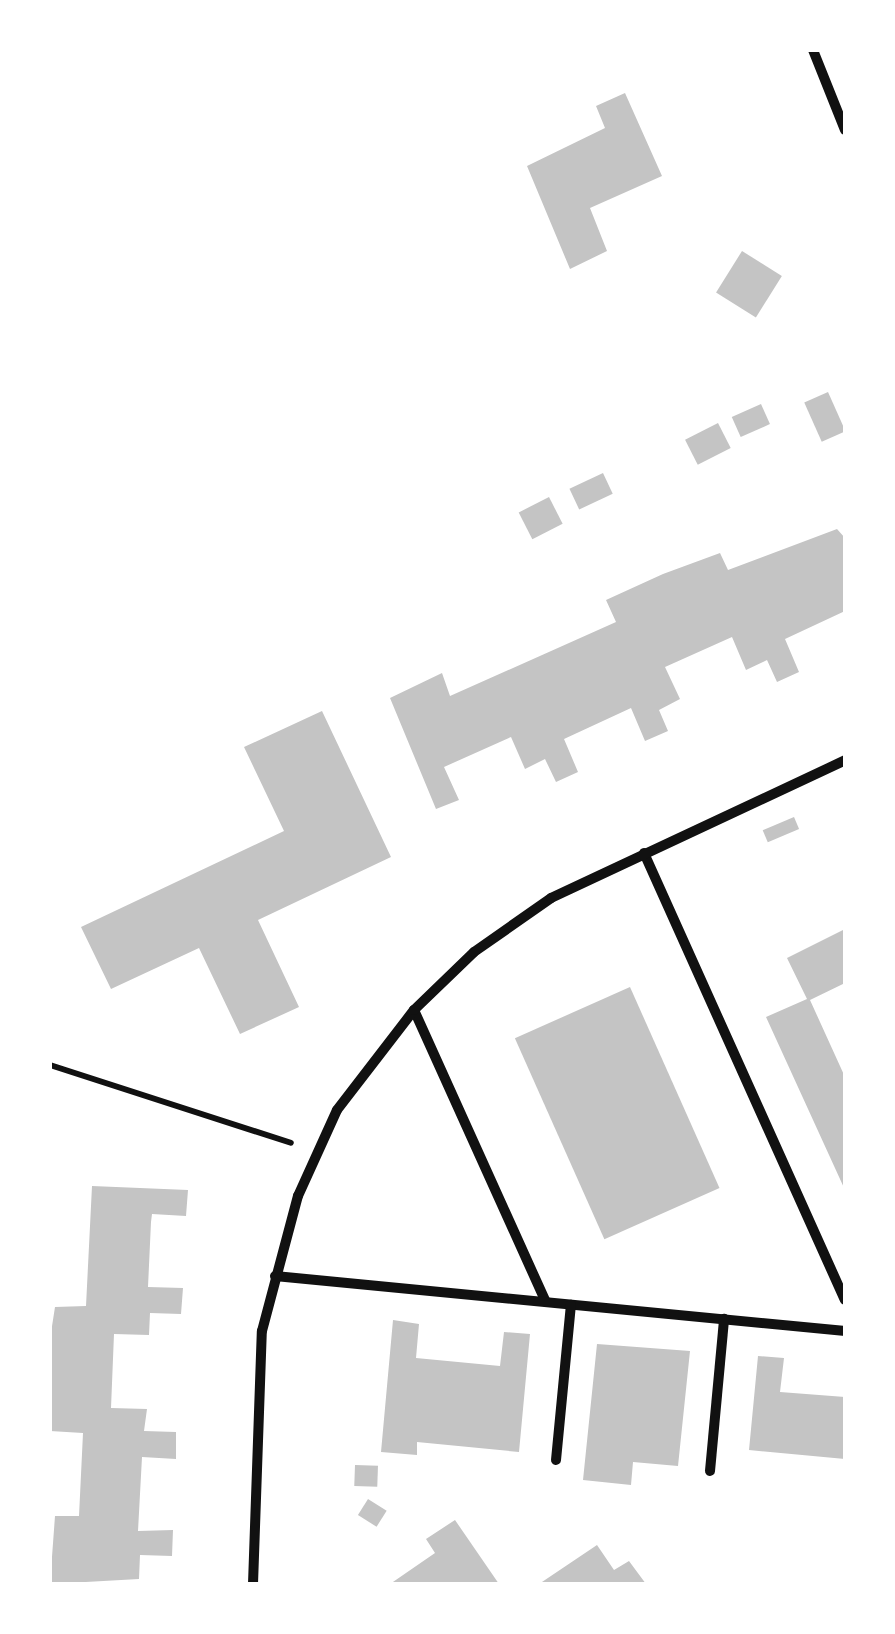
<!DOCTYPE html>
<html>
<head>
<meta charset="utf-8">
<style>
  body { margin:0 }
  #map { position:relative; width:895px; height:1634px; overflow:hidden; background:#fff; font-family:"PT Sans",sans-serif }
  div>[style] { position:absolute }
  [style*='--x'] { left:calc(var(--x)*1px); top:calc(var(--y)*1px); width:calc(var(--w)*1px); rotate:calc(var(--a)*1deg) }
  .building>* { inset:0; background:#c4c4c4; transform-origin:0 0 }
  .path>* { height:6px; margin:-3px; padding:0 3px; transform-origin:3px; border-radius:3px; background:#111 }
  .minor>* { height:10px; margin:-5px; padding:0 5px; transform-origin:5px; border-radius:5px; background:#111 }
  span { translate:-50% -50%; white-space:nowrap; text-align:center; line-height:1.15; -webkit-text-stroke:10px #fff; paint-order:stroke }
  .frame { position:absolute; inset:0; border:52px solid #fff; pointer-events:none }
</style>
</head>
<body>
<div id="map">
  <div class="building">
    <i style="clip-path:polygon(625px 93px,662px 176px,590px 208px,607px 251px,570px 269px,527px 166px,605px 128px,596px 106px)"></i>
    <i style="left:742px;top:251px;width:47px;height:49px;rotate:32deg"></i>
    <i style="left:828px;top:392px;width:43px;height:26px;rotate:66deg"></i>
    <i style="left:761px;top:404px;width:22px;height:32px;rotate:66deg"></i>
    <i style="left:718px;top:423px;width:28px;height:37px;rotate:63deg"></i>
    <i style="left:603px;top:473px;width:23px;height:37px;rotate:65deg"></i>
    <i style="left:549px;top:497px;width:30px;height:34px;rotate:63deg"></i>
    <i style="clip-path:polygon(837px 529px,845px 538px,845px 611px,785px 639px,799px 672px,777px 682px,767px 660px,746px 670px,732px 637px,665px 667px,680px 699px,659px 710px,668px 731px,645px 741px,631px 708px,564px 739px,578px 772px,556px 782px,545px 759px,525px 769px,511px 737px,444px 767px,459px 800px,436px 809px,390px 698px,442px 673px,450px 696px,616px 622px,606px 600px,663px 574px,720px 553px,728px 570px)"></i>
    <i style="clip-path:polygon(322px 711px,391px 857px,258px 920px,299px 1007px,240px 1034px,199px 948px,111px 989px,81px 927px,284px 831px,244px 747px)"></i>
    <i style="left:794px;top:817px;width:13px;height:34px;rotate:67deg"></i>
    <i style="clip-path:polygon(845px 929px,845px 983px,810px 1000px,845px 1077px,845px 1190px,766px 1017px,807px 999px,787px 958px)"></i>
    <i style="left:630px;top:987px;width:220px;height:126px;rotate:66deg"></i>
    <i style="clip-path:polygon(92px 1186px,188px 1190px,186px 1216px,152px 1214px,151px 1222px,148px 1287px,183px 1288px,181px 1314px,150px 1313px,149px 1335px,114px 1334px,111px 1408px,147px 1409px,144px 1431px,176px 1432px,176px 1459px,142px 1457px,138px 1531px,173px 1530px,172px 1556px,140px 1555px,139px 1579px,50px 1584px,55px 1516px,79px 1516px,83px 1433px,50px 1431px,50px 1339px,55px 1307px,86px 1306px)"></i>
    <i style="clip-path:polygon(393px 1320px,419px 1324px,416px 1358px,500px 1366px,504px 1332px,530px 1334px,519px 1452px,417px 1442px,417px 1455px,381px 1452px)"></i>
    <i style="clip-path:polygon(597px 1344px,690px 1351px,678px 1466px,633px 1462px,631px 1485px,583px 1480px)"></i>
    <i style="clip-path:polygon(758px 1356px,784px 1358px,780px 1392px,845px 1397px,845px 1459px,749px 1450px)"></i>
    <i style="left:355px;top:1465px;width:23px;height:21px;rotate:2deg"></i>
    <i style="left:368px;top:1499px;width:22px;height:19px;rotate:32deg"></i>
    <i style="clip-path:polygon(455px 1520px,499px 1584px,390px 1584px,435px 1553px,426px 1539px)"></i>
    <i style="clip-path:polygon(597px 1545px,614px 1570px,629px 1561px,646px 1584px,539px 1584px)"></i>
  </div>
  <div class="path">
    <i style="--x:50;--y:1065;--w:253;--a:17.9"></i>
  </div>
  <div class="minor">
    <i style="--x:813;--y:50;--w:86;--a:68.2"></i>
    <i style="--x:644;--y:853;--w:490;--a:65.8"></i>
    <i style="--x:414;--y:1010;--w:320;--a:65.7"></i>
    <i style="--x:275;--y:1276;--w:573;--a:5.51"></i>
    <i style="--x:556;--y:1460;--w:156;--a:-84.5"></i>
    <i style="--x:710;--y:1471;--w:153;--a:-84.7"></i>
    <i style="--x:253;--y:1584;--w:253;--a:-88"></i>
    <i style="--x:262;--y:1331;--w:140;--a:-75.1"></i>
    <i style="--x:298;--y:1196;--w:94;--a:-65.6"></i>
    <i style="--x:337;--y:1110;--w:126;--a:-52.4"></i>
    <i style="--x:414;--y:1010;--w:83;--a:-44"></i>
    <i style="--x:474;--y:952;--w:94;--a:-35"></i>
    <i style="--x:551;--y:898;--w:325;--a:-25.1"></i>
  </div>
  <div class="frame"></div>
</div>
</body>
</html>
